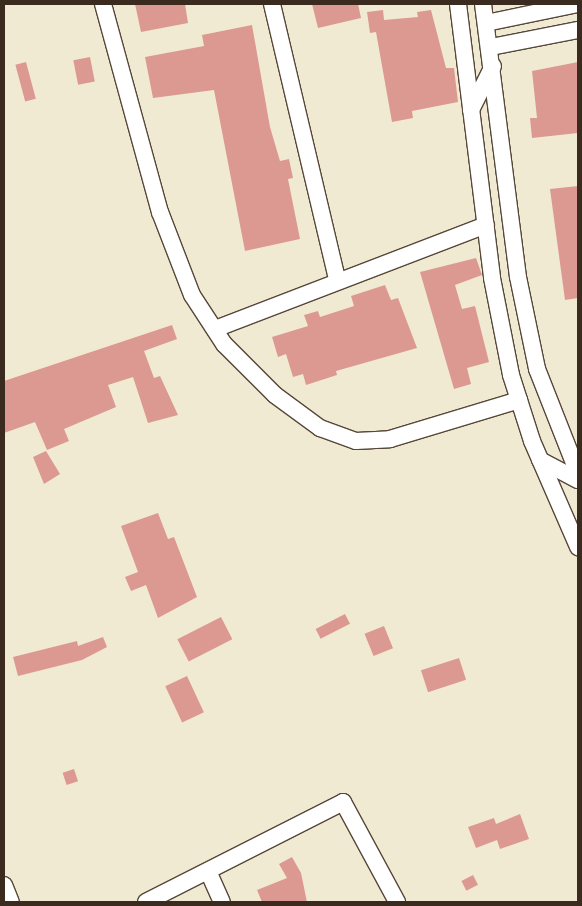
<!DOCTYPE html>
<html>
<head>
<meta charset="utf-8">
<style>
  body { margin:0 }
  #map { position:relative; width:582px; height:906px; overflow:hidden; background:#f1ead2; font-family:"EB Garamond",serif }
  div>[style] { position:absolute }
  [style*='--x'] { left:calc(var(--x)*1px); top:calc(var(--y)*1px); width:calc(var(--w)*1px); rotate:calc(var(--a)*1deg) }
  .building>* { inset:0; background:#dc9992; transform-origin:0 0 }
  .roads { filter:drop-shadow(1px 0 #564739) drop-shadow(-1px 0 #564739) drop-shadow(0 1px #564739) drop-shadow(0 -1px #564739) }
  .minor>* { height:16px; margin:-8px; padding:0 8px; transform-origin:8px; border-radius:8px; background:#fff }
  span { translate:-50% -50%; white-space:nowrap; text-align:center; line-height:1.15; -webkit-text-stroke:4px #fdfcf7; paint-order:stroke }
  .frame { position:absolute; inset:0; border:5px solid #3b2a1e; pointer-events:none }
</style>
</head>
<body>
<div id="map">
  <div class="building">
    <i style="clip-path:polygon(135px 4px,185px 4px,188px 23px,141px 32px)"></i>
    <i style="clip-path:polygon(312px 4px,358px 4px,361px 18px,318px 28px)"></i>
    <i style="clip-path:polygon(383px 10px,384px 20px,418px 17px,417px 12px,431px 10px,446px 68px,454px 68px,458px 102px,412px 111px,413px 118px,392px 122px,376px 32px,370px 33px,367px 12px)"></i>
    <i style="clip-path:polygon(252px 25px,270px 127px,280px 161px,289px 159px,293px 178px,288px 179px,300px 239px,245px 251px,214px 90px,153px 98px,145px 57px,204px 46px,202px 35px)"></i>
    <i style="left:90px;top:57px;width:25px;height:17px;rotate:79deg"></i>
    <i style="left:26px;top:62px;width:38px;height:11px;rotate:75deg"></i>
    <i style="clip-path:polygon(578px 62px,578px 133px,532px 138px,530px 118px,537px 118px,532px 71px)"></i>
    <i style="clip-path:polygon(578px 186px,578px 298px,565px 300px,550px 189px)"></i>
    <i style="clip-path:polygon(476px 258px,482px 275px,455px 285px,462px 309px,475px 306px,489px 362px,467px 368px,471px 384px,454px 389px,420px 272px)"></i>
    <i style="clip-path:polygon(385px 285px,391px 300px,398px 298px,417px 348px,336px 371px,337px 375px,306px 385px,303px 374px,293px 377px,286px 354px,278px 357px,272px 337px,308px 326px,304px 315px,318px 311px,320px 317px,354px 306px,351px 296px)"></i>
    <i style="clip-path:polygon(172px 325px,177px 339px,144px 351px,154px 378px,160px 376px,178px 415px,148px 423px,133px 377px,108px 385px,116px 407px,64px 429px,69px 441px,47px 450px,35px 422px,4px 433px,4px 381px)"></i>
    <i style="clip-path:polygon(46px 451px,60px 474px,44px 484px,33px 457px)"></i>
    <i style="clip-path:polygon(158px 513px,168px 539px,174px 537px,197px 597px,158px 618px,146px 585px,131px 591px,125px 577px,138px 572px,121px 526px)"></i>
    <i style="left:345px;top:614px;width:11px;height:33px;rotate:63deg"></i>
    <i style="left:221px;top:617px;width:25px;height:49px;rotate:63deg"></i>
    <i style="left:384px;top:626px;width:24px;height:21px;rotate:68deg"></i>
    <i style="clip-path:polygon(103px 637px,107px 647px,82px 660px,18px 676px,13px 657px,77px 641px,78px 646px)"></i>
    <i style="left:459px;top:658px;width:23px;height:40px;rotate:72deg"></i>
    <i style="left:187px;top:676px;width:40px;height:24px;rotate:65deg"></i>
    <i style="left:74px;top:769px;width:13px;height:12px;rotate:72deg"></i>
    <i style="clip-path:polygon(520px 814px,529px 839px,500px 849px,497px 840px,476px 848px,468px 827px,494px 818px,496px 824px)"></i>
    <i style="clip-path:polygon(292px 857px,301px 873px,307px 902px,262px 902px,257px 890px,287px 878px,279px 864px)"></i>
    <i style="left:473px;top:875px;width:11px;height:13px;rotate:63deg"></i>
  </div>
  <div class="roads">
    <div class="minor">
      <i style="--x:103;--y:4;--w:216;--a:74.7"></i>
      <i style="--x:160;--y:212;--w:89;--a:68.9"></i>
      <i style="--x:192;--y:295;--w:59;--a:56.9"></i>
      <i style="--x:224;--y:344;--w:72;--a:45"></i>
      <i style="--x:275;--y:395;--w:56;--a:36.3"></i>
      <i style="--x:320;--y:428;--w:38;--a:20"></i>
      <i style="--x:356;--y:441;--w:34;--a:-3"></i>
      <i style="--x:390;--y:439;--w:135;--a:-16.8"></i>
      <i style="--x:272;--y:4;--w:284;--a:76.7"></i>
      <i style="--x:458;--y:4;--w:276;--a:82.9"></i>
      <i style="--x:492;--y:278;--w:99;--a:78.9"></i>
      <i style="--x:511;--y:375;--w:69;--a:72.3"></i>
      <i style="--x:532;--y:441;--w:116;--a:66.5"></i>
      <i style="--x:483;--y:4;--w:275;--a:82.7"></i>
      <i style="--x:518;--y:277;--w:94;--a:78.3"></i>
      <i style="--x:537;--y:369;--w:112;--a:68.5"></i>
      <i style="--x:486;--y:23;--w:94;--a:-11.7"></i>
      <i style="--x:491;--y:47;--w:89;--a:-11.1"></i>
      <i style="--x:471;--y:110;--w:49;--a:-63.4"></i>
      <i style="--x:215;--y:329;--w:290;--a:-21"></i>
      <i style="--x:540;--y:460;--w:43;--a:27.8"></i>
      <i style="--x:208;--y:871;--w:34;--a:66"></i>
      <i style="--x:4;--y:885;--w:18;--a:68"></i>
      <i style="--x:146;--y:902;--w:221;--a:-26.9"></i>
      <i style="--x:343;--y:802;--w:114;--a:61.6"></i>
    </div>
  </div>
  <div class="frame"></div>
</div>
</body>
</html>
